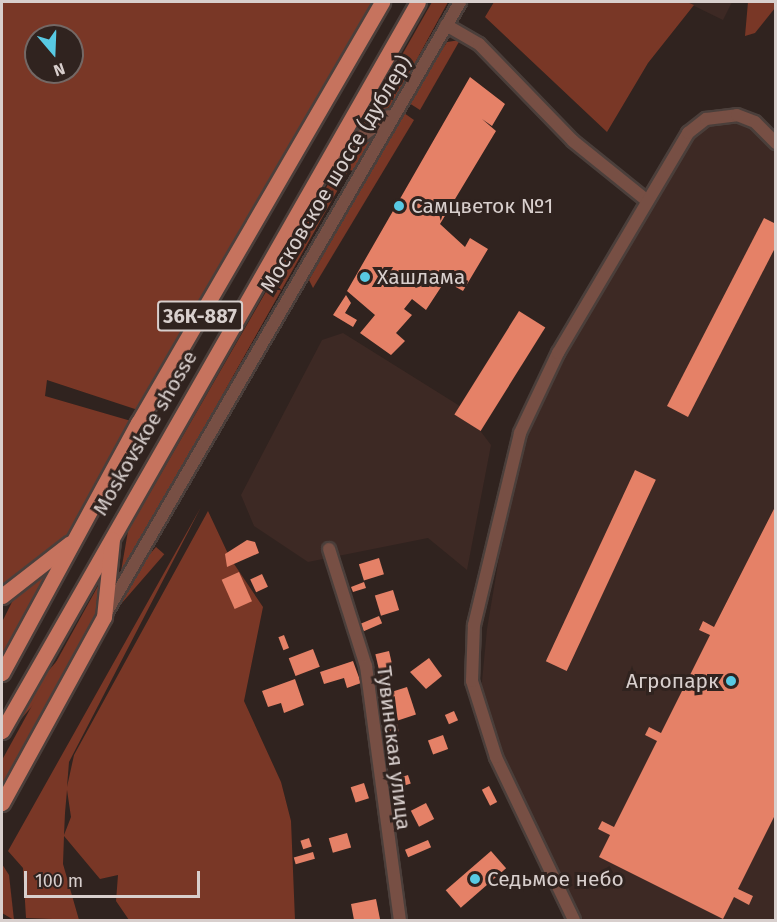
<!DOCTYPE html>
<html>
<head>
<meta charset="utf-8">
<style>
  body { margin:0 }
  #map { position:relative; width:777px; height:922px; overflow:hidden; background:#30231f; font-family:"Fira Sans",sans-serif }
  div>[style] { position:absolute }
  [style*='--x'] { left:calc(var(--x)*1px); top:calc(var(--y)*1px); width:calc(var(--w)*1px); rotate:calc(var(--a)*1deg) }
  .built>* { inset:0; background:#3d2924 }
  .green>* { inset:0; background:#793726; transform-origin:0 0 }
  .building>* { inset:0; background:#e58167; transform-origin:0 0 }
  .roads { filter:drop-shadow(2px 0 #4b3f3b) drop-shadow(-2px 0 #4b3f3b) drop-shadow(0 2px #4b3f3b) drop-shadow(0 -2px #4b3f3b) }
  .minor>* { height:12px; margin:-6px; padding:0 6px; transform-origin:6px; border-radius:6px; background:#774f44 }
  .primary>* { height:15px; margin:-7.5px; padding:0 7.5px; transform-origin:7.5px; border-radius:7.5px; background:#c6735e }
  .dots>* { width:16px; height:16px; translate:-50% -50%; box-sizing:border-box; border:3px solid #30231f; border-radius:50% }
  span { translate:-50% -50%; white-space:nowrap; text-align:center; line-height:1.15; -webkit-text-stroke:6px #30231f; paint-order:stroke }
  .shield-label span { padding:2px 4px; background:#30231f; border:2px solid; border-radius:4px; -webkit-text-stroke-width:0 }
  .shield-label { font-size:20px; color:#d8cfcd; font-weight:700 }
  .street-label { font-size:21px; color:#d8cfcd }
  .poi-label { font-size:21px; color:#d8cfcd }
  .left { translate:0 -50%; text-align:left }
  .right { translate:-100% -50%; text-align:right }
  .frame { position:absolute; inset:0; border:3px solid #d8cfcd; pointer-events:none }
  .north { position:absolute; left:24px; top:24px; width:60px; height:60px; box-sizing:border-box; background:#30231f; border:2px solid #736865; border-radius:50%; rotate:161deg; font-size:16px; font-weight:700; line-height:24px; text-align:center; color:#d8cfcd }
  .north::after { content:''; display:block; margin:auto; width:21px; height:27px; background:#58c9e3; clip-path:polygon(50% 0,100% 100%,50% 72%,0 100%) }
  .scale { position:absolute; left:24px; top:871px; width:176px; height:27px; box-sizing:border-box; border:3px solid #d8cfcd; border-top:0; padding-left:8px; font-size:18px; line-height:21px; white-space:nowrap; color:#d8cfcd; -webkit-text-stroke:4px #30231f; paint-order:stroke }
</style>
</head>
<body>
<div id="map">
  <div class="built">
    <i style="clip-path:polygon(686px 2px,732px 2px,723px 20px)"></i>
    <i style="clip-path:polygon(706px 119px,755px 122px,776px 143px,775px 920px,575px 920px,479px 713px,487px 629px,520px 433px,672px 152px)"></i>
    <i style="clip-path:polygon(343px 333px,463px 408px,491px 445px,467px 570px,428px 538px,308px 562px,254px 526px,241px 495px,322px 340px)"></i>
  </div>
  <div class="green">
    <i style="clip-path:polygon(evenodd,2px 2px,382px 2px,144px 412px,47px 380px,45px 396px,138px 423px,73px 541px,2px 596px,2px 2px,36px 36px,72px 36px,72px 72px,36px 72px,36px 36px)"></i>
    <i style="clip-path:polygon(432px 2px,448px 2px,392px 105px,360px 129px)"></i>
    <i style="clip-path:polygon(494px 2px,687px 2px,694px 5px,648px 63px,607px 132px,485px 17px)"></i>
    <i style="clip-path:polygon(748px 2px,775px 2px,775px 8px,755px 33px,745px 36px)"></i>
    <i style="clip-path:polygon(460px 40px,420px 110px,409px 103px,447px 42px)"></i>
    <i style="clip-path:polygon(404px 113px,414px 120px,313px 288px,309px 280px)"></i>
    <i style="clip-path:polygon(377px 132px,354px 171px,349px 170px,120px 577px,128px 531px,342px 160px)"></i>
    <i style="clip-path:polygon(evenodd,201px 507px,69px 762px,67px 787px,74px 755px,208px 511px,230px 558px,263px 607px,244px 701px,281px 782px,291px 821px,295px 920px,129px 920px,116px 901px,118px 875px,100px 879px,64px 836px,63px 864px,79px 920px,26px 918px,23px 868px,8px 851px,201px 507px,67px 790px,71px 817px,64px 835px,65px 813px,67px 790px)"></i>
    <i style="left:156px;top:547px;width:11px;height:231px;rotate:41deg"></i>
    <i style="clip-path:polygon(109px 566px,105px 604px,2px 786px,2px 760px)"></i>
    <i style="clip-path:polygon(49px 568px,2px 655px,2px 622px,17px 592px)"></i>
    <i style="clip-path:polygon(2px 864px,9px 875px,14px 920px,2px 913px)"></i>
  </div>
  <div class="building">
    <i style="clip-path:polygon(470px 77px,505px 104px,492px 126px,482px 119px,496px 131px,440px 224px,465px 247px,470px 238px,488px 249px,463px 291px,445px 281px,426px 310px,412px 299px,404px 309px,412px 315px,396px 333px,405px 341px,391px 355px,360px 333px,375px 315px,347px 291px)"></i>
    <i style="clip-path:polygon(764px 218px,776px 224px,776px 246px,688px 417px,667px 406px)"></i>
    <i style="clip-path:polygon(346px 295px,351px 303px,345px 313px,357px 320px,353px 327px,333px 315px)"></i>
    <i style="left:519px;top:311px;width:31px;height:122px;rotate:32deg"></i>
    <i style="left:635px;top:470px;width:23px;height:211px;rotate:25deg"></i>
    <i style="clip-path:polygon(776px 505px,776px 813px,738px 889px,753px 896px,749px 905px,734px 897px,723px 919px,599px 857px,610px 835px,598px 829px,602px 821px,614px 827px,657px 741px,645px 735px,649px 727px,661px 733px,710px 635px,699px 630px,703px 621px,714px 627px)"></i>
    <i style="clip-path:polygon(247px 540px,255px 542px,259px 553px,227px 567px,225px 554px)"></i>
    <i style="left:379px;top:558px;width:17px;height:21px;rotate:73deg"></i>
    <i style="left:239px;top:572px;width:32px;height:19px;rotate:66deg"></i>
    <i style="left:262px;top:574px;width:14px;height:13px;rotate:65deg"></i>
    <i style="clip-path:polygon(364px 582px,366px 588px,353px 592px,351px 587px)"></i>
    <i style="left:393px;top:590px;width:21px;height:19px;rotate:73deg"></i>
    <i style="left:379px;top:616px;width:8px;height:20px;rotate:67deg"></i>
    <i style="left:284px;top:635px;width:14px;height:6px;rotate:69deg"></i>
    <i style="left:313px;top:649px;width:19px;height:26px;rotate:69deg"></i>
    <i style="left:389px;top:651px;width:23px;height:14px;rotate:77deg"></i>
    <i style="clip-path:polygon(429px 658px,442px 676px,426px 689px,410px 672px)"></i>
    <i style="clip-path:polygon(353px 661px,361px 683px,347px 688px,344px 678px,324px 684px,320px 672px)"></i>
    <i style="clip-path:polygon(295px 679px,304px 705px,284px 713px,281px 703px,268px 707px,262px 691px)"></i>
    <i style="left:407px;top:687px;width:29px;height:19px;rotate:72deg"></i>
    <i style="left:454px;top:711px;width:10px;height:10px;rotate:66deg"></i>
    <i style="left:397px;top:724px;width:8px;height:15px;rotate:76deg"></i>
    <i style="left:443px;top:735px;width:15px;height:16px;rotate:70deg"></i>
    <i style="left:408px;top:775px;width:9px;height:17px;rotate:72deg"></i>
    <i style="left:364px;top:783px;width:16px;height:14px;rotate:72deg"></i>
    <i style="left:489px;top:786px;width:18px;height:8px;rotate:63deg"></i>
    <i style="left:426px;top:803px;width:18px;height:17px;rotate:63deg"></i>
    <i style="left:347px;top:833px;width:15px;height:19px;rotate:74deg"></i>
    <i style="left:309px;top:838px;width:9px;height:9px;rotate:72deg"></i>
    <i style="left:428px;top:840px;width:8px;height:25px;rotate:67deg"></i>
    <i style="left:491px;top:851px;width:23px;height:60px;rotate:49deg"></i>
    <i style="left:313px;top:852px;width:7px;height:20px;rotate:74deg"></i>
    <i style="clip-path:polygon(376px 899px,380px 919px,354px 920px,351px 904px)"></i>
  </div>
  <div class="roads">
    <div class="minor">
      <i style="--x:446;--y:25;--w:38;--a:30"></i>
      <i style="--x:479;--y:44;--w:135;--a:45.9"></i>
      <i style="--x:573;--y:141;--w:92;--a:38.9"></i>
      <i style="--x:331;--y:159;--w:72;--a:-36.6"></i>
      <i style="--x:329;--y:549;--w:123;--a:72.5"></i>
      <i style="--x:366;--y:666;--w:256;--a:82.4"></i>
      <i style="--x:106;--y:613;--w:706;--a:-59.91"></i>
      <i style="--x:574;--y:920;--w:181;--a:-115.6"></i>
      <i style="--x:496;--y:757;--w:80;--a:-107.5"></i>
      <i style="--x:472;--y:681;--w:56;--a:-88"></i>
      <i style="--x:474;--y:625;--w:197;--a:-76.5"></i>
      <i style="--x:520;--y:433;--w:89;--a:-64.6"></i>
      <i style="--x:558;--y:353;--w:256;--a:-59.4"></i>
      <i style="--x:688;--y:133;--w:23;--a:-38"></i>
      <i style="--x:706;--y:119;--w:31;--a:-7"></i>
      <i style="--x:737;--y:115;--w:19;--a:21"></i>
      <i style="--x:755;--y:122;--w:30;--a:45"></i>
    </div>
    <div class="primary">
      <i style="--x:2;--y:596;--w:86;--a:-37.9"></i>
      <i style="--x:2;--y:673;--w:285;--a:-61.5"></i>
      <i style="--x:138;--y:423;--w:487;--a:-59.9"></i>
      <i style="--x:2;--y:731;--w:839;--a:-60.29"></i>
      <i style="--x:2;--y:803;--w:212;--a:-61.3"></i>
      <i style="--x:104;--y:617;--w:78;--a:-84.1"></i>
    </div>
  </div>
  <div class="dots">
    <i style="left:399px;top:206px;background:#58c9e3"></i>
    <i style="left:365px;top:277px;background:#58c9e3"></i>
    <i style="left:731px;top:681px;background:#58c9e3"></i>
    <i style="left:475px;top:879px;background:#58c9e3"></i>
  </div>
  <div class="shield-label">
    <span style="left:200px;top:316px">36К-887</span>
  </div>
  <div class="street-label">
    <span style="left:336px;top:174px;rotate:-59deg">Московское шоссе (дублер)</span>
    <span style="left:145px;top:433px;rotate:-60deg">Moskovskoe shosse</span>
    <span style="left:394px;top:748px;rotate:83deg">Тувинская улица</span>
  </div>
  <div class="poi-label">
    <span class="left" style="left:411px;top:206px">Самцветок №1</span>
    <span class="left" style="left:377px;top:277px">Хашлама</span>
    <span class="right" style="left:719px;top:681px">Агропарк</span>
    <span class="left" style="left:487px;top:879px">Седьмое небо</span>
  </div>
  <div class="frame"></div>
  <div class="north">N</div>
  <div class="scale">100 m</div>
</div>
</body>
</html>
